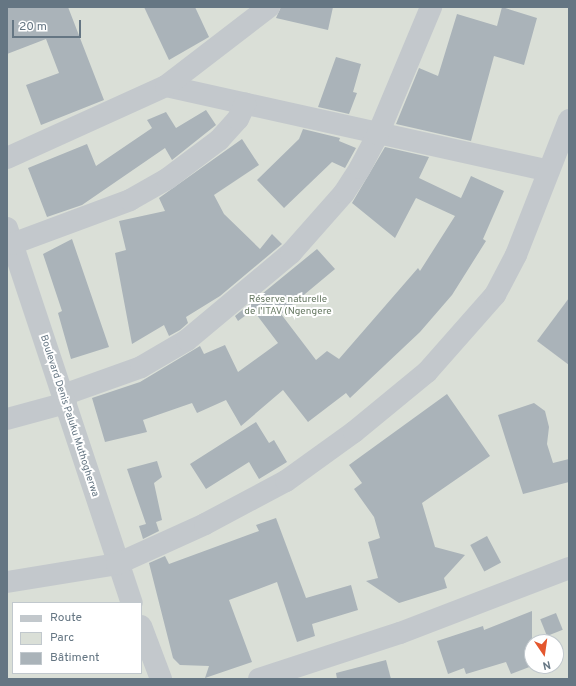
<!DOCTYPE html>
<html>
<head>
<meta charset="utf-8">
<style>
  body { margin:0 }
  #map { position:relative; width:576px; height:686px; overflow:hidden; background:#fafaf8; font-family:Overpass,sans-serif }
  div>[style] { position:absolute }
  [style*='--x'] { left:calc(var(--x)*1px); top:calc(var(--y)*1px); width:calc(var(--w)*1px); rotate:calc(var(--a)*1deg) }
  .green>* { inset:0; background:#dadfd7 }
  .building>* { inset:0; background:#aab3b9; transform-origin:0 0 }
  .minor>* { height:22px; margin:-11px; padding:0 11px; transform-origin:11px; border-radius:11px; background:#c3c8cc }
  span { translate:-50% -50%; white-space:nowrap; text-align:center; line-height:1.15; -webkit-text-stroke:4px #fff; paint-order:stroke }
  .park-label { font-size:10px; color:#687a64 }
  .street-label { font-size:10px; color:#657683 }
  .frame { position:absolute; inset:0; border:8px solid #657683; pointer-events:none }
  .legend { position:absolute; left:12px; top:602px; width:130px; height:72px; box-sizing:border-box; background:#fff; border:1px solid #c1c8cd; margin:0; padding:5px 7px; list-style:none; font-size:12px; color:#657683 }
  .legend li { display:flex; align-items:center; gap:8px; height:20px }
  .legend b { width:20px; border:1px solid #c1c8cd }
  .north { position:absolute; left:524px; top:634px; width:40px; height:40px; box-sizing:border-box; background:#fff; border:1px solid #c1c8cd; border-radius:50%; rotate:167deg; font-size:11px; font-weight:700; line-height:16px; text-align:center; color:#657683 }
  .north::after { content:''; display:block; margin:auto; width:14px; height:18px; background:#e4572e; clip-path:polygon(50% 0,100% 100%,50% 72%,0 100%) }
  .scale { position:absolute; left:12px; top:20px; width:69px; height:18px; box-sizing:border-box; border:2px solid #657683; border-top:0; padding-left:5px; font-size:12px; line-height:14px; white-space:nowrap; color:#657683; -webkit-text-stroke:3px #fff; paint-order:stroke }
</style>
</head>
<body>
<div id="map">
  <div class="green">
    <i style="clip-path:polygon(evenodd,7px 7px,569px 7px,569px 679px,7px 679px,7px 7px,13px 603px,141px 603px,141px 673px,13px 673px,13px 603px,7px 7px,532px 642px,556px 642px,556px 666px,532px 666px,532px 642px)"></i>
  </div>
  <div class="building">
    <i style="clip-path:polygon(7px 7px,68px 7px,104px 100px,41px 125px,26px 85px,59px 73px,46px 39px,7px 54px)"></i>
    <i style="clip-path:polygon(144px 7px,195px 7px,209px 37px,169px 60px)"></i>
    <i style="clip-path:polygon(281px 7px,333px 7px,328px 30px,276px 18px)"></i>
    <i style="clip-path:polygon(502px 7px,537px 18px,524px 65px,494px 56px,471px 141px,396px 124px,419px 68px,438px 76px,457px 14px,497px 26px)"></i>
    <i style="clip-path:polygon(336px 57px,361px 64px,353px 92px,357px 93px,349px 114px,318px 107px)"></i>
    <i style="clip-path:polygon(206px 110px,216px 125px,172px 160px,165px 148px,82px 205px,47px 217px,28px 168px,87px 144px,96px 166px,152px 128px,147px 120px,166px 112px,176px 128px)"></i>
    <i style="clip-path:polygon(303px 129px,340px 138px,339px 141px,356px 148px,345px 168px,332px 162px,284px 208px,257px 180px,299px 139px)"></i>
    <i style="clip-path:polygon(242px 139px,259px 165px,214px 195px,224px 214px,260px 249px,272px 234px,282px 244px,220px 296px,186px 317px,188px 323px,180px 330px,169px 336px,164px 325px,132px 344px,115px 253px,126px 250px,119px 221px,165px 211px,159px 198px)"></i>
    <i style="clip-path:polygon(385px 147px,429px 157px,419px 178px,461px 198px,471px 176px,504px 191px,483px 239px,486px 241px,452px 295px,420px 332px,350px 398px,346px 393px,308px 422px,283px 390px,241px 426px,226px 400px,197px 413px,192px 403px,143px 420px,147px 432px,105px 442px,92px 398px,140px 382px,200px 346px,204px 354px,225px 345px,238px 372px,278px 343px,253px 310px,238px 321px,235px 316px,317px 249px,335px 269px,281px 314px,316px 360px,327px 351px,339px 359px,418px 268px,420px 271px,455px 216px,416px 198px,395px 238px,352px 203px)"></i>
    <i style="clip-path:polygon(72px 239px,109px 347px,71px 359px,58px 313px,62px 311px,43px 254px)"></i>
    <i style="clip-path:polygon(569px 298px,569px 365px,537px 341px)"></i>
    <i style="clip-path:polygon(447px 394px,490px 456px,422px 503px,435px 547px,465px 555px,444px 578px,447px 588px,399px 603px,366px 581px,378px 578px,368px 542px,380px 538px,374px 517px,354px 489px,362px 483px,349px 465px)"></i>
    <i style="clip-path:polygon(534px 403px,545px 411px,549px 427px,547px 444px,553px 463px,569px 459px,569px 482px,523px 494px,498px 415px)"></i>
    <i style="clip-path:polygon(256px 422px,269px 443px,274px 440px,287px 462px,259px 479px,249px 462px,206px 489px,190px 464px)"></i>
    <i style="clip-path:polygon(157px 461px,162px 477px,154px 483px,162px 520px,156px 522px,159px 531px,143px 539px,139px 526px,146px 524px,127px 469px)"></i>
    <i style="clip-path:polygon(276px 518px,306px 598px,351px 585px,358px 610px,312px 624px,315px 636px,297px 642px,277px 582px,229px 600px,252px 662px,205px 678px,209px 666px,180px 665px,173px 658px,149px 563px,165px 556px,169px 564px,259px 531px,256px 525px)"></i>
    <i style="left:487px;top:536px;width:30px;height:19px;rotate:62deg"></i>
    <i style="clip-path:polygon(532px 611px,532px 666px,511px 674px,506px 662px,466px 674px,464px 668px,448px 674px,437px 641px,483px 626px,484px 630px)"></i>
    <i style="left:556px;top:613px;width:18px;height:17px;rotate:68deg"></i>
    <i style="clip-path:polygon(386px 660px,391px 679px,337px 679px,336px 673px)"></i>
  </div>
  <div class="minor">
    <i style="--x:166;--y:86;--w:392;--a:12.5"></i>
    <i style="--x:7;--y:158;--w:175;--a:-24.4"></i>
    <i style="--x:166;--y:86;--w:130;--a:-37.5"></i>
    <i style="--x:7;--y:228;--w:395;--a:71.6"></i>
    <i style="--x:12;--y:244;--w:126;--a:-20.4"></i>
    <i style="--x:130;--y:200;--w:43;--a:-29.6"></i>
    <i style="--x:167;--y:179;--w:65;--a:-36.9"></i>
    <i style="--x:219;--y:140;--w:28;--a:-48"></i>
    <i style="--x:238;--y:119;--w:17;--a:-65"></i>
    <i style="--x:63;--y:395;--w:83;--a:-19.7"></i>
    <i style="--x:141;--y:367;--w:53;--a:-30.4"></i>
    <i style="--x:187;--y:340;--w:136;--a:-39.9"></i>
    <i style="--x:291;--y:253;--w:80;--a:-48.5"></i>
    <i style="--x:344;--y:193;--w:30;--a:-57"></i>
    <i style="--x:360;--y:168;--w:38;--a:-62"></i>
    <i style="--x:378;--y:134;--w:138;--a:-67.3"></i>
    <i style="--x:7;--y:419;--w:61;--a:-15.2"></i>
    <i style="--x:7;--y:582;--w:111;--a:-9.3"></i>
    <i style="--x:117;--y:564;--w:97;--a:-24.4"></i>
    <i style="--x:205;--y:524;--w:92;--a:-28"></i>
    <i style="--x:286;--y:481;--w:84;--a:-35.8"></i>
    <i style="--x:354;--y:432;--w:94;--a:-39.4"></i>
    <i style="--x:427;--y:372;--w:103;--a:-48.6"></i>
    <i style="--x:495;--y:295;--w:45;--a:-62.3"></i>
    <i style="--x:516;--y:255;--w:145;--a:-68.6"></i>
    <i style="--x:141;--y:626;--w:57;--a:69.3"></i>
    <i style="--x:259;--y:679;--w:148;--a:-18.1"></i>
    <i style="--x:400;--y:633;--w:181;--a:-21"></i>
  </div>
  <div class="park-label">
    <span style="left:288px;top:305px">Réserve naturelle<br>de l'ITAV (Ngengere</span>
  </div>
  <div class="street-label">
    <span style="left:69px;top:416px;rotate:72deg">Boulevard Denis Paluku Muthogherwa</span>
  </div>
  <div class="frame"></div>
  <ul class="legend">
  <li><b style="height:5px;background:#c3c8cc"></b>Route</li>
  <li><b style="height:11px;background:#dadfd7"></b>Parc</li>
  <li><b style="height:11px;background:#aab3b9"></b>Bâtiment</li>
  </ul>
  <div class="north">N</div>
  <div class="scale">20 m</div>
</div>
</body>
</html>
